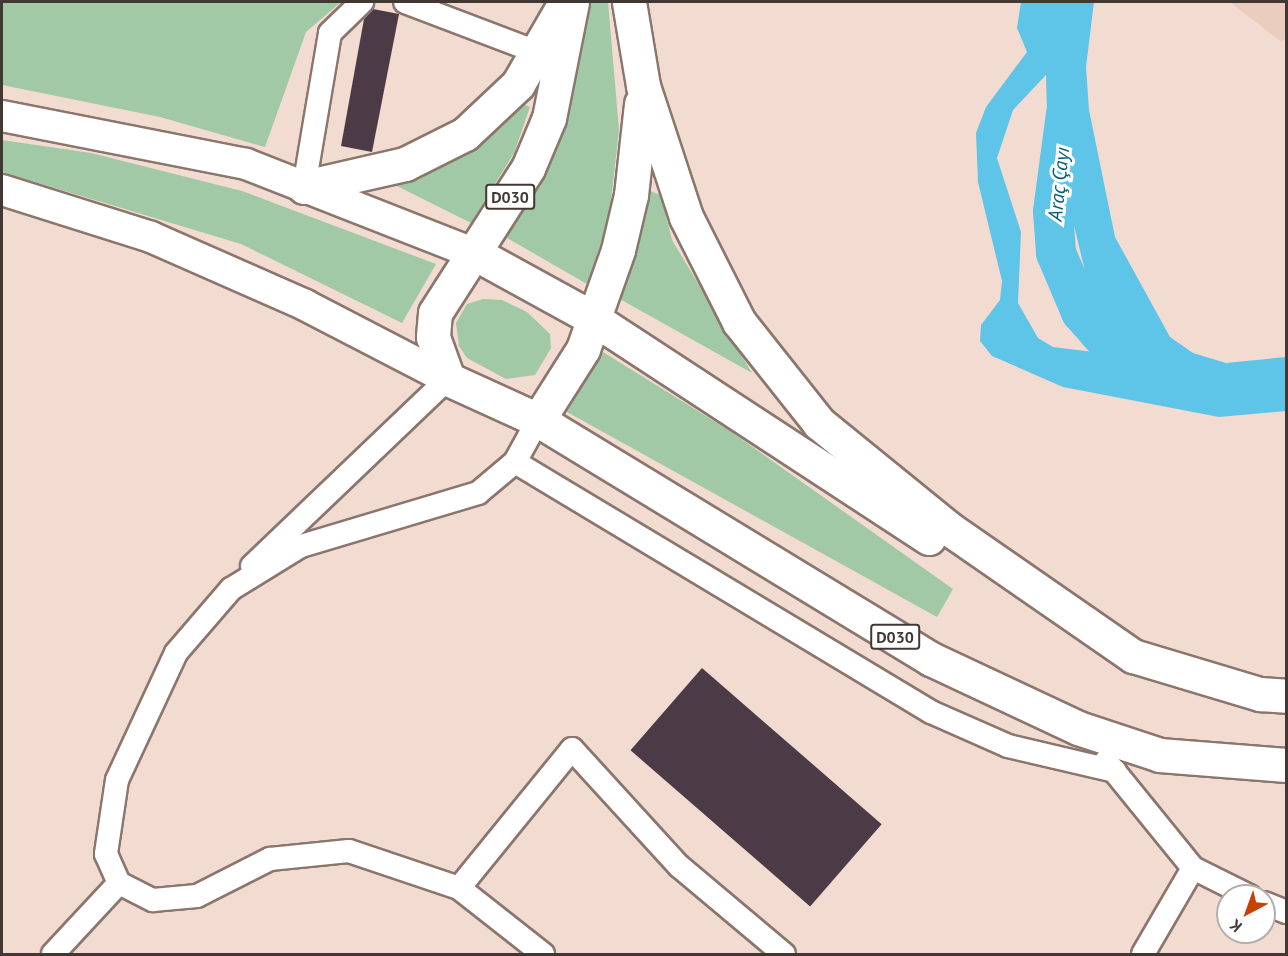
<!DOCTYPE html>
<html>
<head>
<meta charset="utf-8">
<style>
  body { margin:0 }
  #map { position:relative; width:1288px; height:956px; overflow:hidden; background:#f2dbd0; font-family:"PT Sans",sans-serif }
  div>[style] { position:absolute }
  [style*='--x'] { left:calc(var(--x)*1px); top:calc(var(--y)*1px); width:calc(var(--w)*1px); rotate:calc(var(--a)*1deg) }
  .built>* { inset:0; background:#ebcdbf }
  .green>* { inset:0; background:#a2c9a5 }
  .water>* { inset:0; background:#5ec5e9 }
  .river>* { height:40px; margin:-20px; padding:0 20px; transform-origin:20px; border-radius:20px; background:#5ec5e9 }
  .building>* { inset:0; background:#4c3b46; transform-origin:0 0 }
  .roads { filter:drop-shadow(2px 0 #8b766d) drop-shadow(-2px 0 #8b766d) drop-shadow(0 2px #8b766d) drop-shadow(0 -2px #8b766d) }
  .minor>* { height:22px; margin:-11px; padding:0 11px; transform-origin:11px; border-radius:11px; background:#fff }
  .major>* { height:30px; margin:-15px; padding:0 15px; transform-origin:15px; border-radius:15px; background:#fff }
  .highway>* { height:33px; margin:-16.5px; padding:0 16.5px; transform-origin:16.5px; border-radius:16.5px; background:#fff }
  span { translate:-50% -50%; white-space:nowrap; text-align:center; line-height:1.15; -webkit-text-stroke:6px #fff; paint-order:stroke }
  .shield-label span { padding:2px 4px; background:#fff; border:2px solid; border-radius:4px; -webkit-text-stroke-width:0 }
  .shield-label { font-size:16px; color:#413834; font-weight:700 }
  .water-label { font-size:20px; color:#055e77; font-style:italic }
  .frame { position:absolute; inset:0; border:3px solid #413834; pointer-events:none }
  .north { position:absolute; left:1216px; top:884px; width:60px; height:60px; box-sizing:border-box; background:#fff; border:2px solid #b3afae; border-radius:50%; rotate:221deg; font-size:16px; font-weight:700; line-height:24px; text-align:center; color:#413834 }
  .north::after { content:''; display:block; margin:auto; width:21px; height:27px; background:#c74104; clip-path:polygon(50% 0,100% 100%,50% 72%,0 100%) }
</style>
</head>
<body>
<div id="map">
  <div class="built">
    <i style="clip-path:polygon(1230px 2px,1286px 2px,1286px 39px,1280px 41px)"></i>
  </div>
  <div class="green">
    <i style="clip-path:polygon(2px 2px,341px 2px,306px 32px,265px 147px,160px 117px,2px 85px)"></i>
    <i style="clip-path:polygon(581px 2px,608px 2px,619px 130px,609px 219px,587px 284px,507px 238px,551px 150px)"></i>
    <i style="clip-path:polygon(520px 103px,530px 107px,514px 153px,471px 223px,387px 181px)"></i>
    <i style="clip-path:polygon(2px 140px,91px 153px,242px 191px,436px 264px,402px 323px,241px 244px,2px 172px)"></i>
    <i style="clip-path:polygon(650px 191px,661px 195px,672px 240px,752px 373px,618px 298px)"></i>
    <i style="clip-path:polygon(483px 299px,502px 300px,527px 312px,550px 334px,551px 348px,535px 375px,506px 379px,467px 358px,459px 346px,456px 323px,467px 304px)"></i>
    <i style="clip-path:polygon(603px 352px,730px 431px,953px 589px,937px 617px,567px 412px)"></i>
  </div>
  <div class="water">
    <i style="clip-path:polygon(evenodd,1021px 2px,1094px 2px,1086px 67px,1089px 110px,1115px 237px,1170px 337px,1193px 353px,1226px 363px,1286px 357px,1286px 411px,1219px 417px,1063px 387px,992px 356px,980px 341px,981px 325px,1000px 300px,1002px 281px,978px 182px,976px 133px,986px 107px,1027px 52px,1017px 28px,1021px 2px,1046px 75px,1047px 113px,1091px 296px,1093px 352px,1053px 347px,1038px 338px,1018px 303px,1021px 232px,997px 158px,1013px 110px,1046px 75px)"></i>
  </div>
  <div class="river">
    <i style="--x:1066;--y:114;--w:98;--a:97.6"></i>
    <i style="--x:1053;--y:211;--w:42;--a:85.9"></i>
    <i style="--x:1056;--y:253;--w:64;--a:67"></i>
    <i style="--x:1081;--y:312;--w:44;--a:48.7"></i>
    <i style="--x:1110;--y:345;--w:33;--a:35"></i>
  </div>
  <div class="building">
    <i style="clip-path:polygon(373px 9px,399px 14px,372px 152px,341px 146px,364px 19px)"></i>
    <i style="left:702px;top:668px;width:238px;height:109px;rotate:41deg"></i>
  </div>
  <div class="roads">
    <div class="minor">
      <i style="--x:405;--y:2;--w:143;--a:20.8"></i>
      <i style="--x:304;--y:187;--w:156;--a:-80.4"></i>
      <i style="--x:330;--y:33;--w:45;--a:-44.1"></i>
      <i style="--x:538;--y:420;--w:48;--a:118.7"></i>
      <i style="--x:515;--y:462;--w:48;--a:140"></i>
      <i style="--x:478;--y:493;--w:185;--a:163.3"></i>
      <i style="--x:301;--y:546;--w:82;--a:148.4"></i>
      <i style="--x:231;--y:589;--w:84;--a:130.7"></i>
      <i style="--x:176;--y:653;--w:140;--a:114.9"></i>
      <i style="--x:117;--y:780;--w:75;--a:98.5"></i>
      <i style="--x:106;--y:854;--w:32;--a:66"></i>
      <i style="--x:119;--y:883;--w:38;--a:27"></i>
      <i style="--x:153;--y:900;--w:44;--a:-5.2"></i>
      <i style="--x:197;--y:896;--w:82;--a:-26.9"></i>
      <i style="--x:270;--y:859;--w:79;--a:-5.8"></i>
      <i style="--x:349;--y:851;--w:116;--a:18.6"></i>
      <i style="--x:459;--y:888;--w:107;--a:38.2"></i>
      <i style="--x:515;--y:462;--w:485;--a:31"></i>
      <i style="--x:931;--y:712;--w:84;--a:23.8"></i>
      <i style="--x:1008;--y:746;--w:110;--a:13.2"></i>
      <i style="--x:252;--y:566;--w:271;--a:-43.7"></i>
      <i style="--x:1106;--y:761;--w:138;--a:50.9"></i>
      <i style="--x:1193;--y:868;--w:63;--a:26.6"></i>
      <i style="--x:459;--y:888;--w:179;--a:-50.9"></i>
      <i style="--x:572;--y:749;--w:159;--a:47.6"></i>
      <i style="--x:679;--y:866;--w:137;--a:40"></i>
      <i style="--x:1264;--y:903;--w:24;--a:22"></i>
      <i style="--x:53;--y:954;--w:97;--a:-47.1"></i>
      <i style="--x:1143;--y:954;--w:99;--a:-59.8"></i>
    </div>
    <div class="major">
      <i style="--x:2;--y:116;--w:249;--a:11.1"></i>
      <i style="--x:246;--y:164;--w:247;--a:21.4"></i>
      <i style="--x:2;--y:190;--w:156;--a:17.5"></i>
      <i style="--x:151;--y:237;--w:168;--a:23.8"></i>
      <i style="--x:305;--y:305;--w:161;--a:27.4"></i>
    </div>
    <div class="highway">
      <i style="--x:572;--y:2;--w:118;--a:101.2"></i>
      <i style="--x:549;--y:118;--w:54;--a:112.8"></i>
      <i style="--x:528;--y:168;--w:172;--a:122.7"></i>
      <i style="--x:435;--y:313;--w:24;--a:95"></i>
      <i style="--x:433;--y:337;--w:45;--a:70.3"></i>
      <i style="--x:448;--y:379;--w:99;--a:24.5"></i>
      <i style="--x:538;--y:420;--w:460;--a:31.3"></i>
      <i style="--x:931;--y:659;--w:162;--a:25.1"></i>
      <i style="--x:1078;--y:728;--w:86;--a:18.2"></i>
      <i style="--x:1160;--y:755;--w:126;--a:4.5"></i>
      <i style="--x:629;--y:2;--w:85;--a:80.5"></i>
      <i style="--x:643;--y:86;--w:138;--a:71.8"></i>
      <i style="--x:686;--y:217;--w:118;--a:63.2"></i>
      <i style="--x:739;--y:322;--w:129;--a:51.6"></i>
      <i style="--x:819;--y:423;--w:166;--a:39.1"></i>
      <i style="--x:948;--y:528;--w:225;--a:34.7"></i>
      <i style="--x:1133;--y:656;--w:133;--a:16.7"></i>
      <i style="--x:1260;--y:694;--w:26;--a:4"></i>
      <i style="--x:304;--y:187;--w:104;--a:-12.8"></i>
      <i style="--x:405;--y:164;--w:67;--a:-26.6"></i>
      <i style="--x:465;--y:134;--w:73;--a:-43.3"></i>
      <i style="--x:518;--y:84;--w:88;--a:-59.9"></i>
      <i style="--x:476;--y:254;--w:135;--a:28.8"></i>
      <i style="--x:594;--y:319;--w:400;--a:33.2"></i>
      <i style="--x:538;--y:420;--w:84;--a:-57.6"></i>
      <i style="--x:583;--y:349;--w:105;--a:-70.5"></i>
      <i style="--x:618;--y:250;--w:57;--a:-76.7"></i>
      <i style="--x:631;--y:195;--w:92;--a:-83.7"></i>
    </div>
  </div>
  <div class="shield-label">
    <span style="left:510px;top:197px">D030</span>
    <span style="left:895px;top:637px">D030</span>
  </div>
  <div class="water-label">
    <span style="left:1059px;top:184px;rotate:-84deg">Araç Çayı</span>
  </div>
  <div class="frame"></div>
  <div class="north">K</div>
</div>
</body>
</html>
